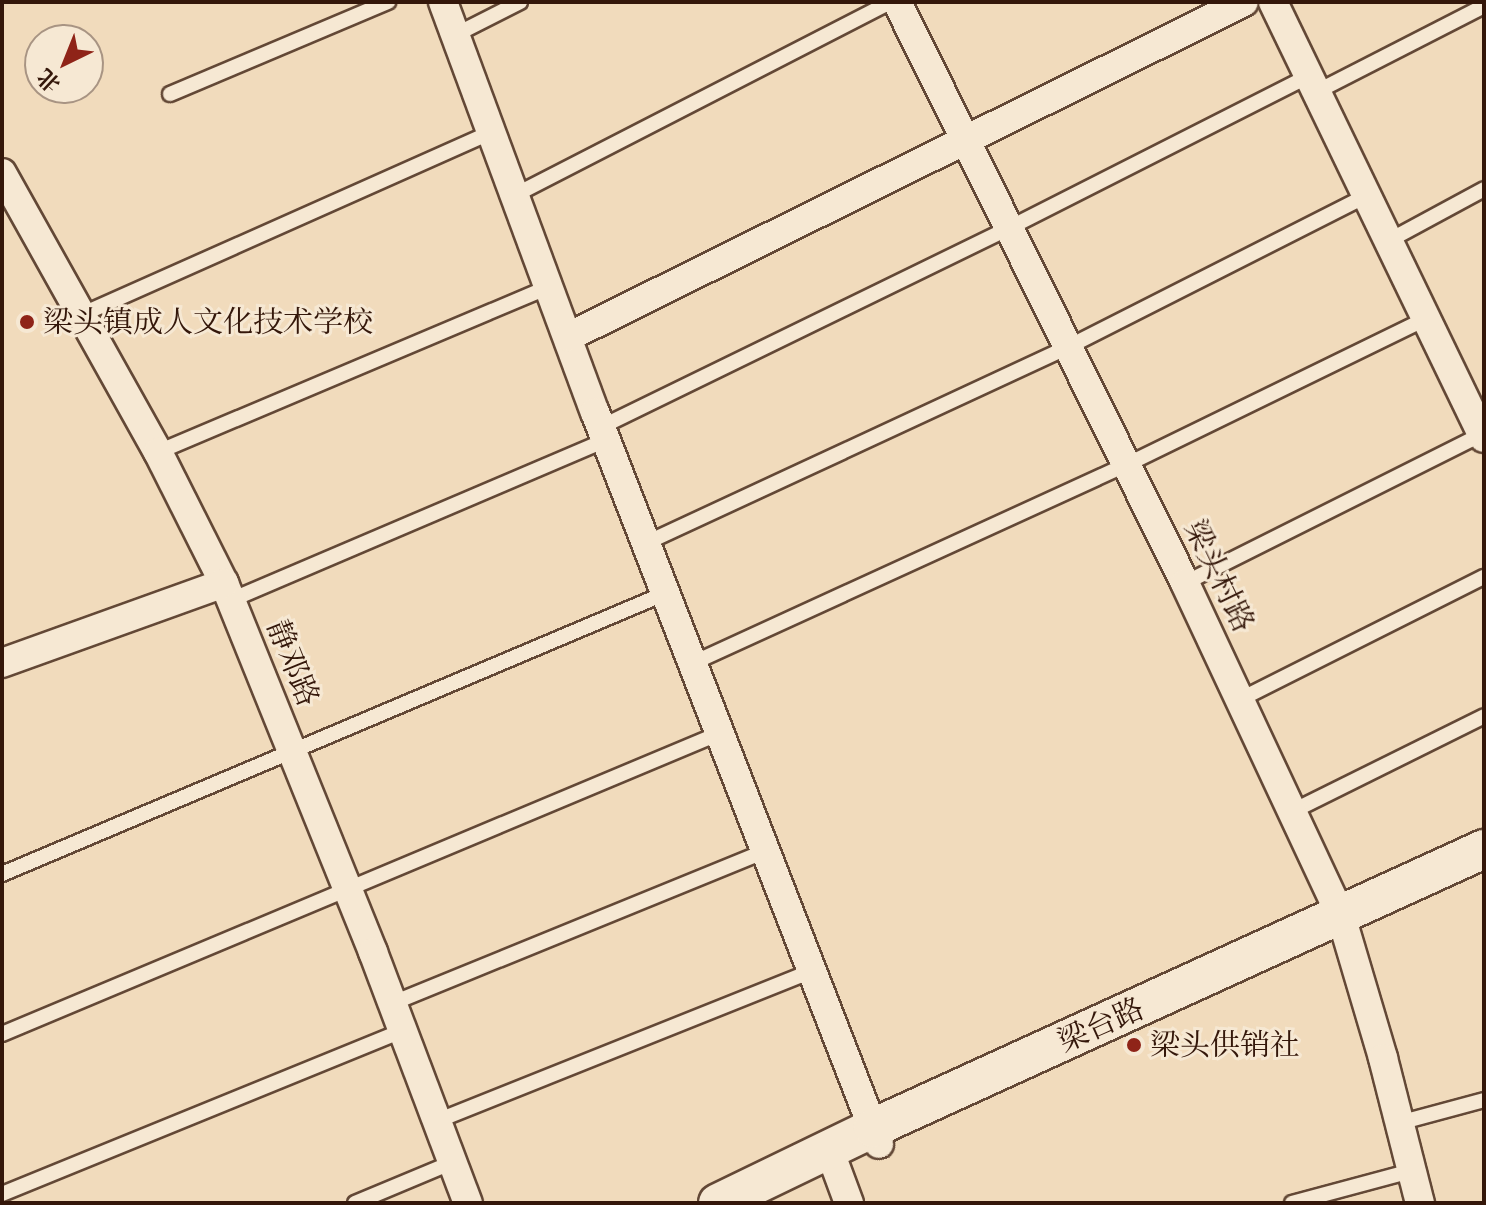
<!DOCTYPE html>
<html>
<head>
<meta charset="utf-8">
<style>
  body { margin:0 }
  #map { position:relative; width:1486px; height:1205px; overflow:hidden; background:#f1dbbc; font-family:"EB Garamond","Noto Serif SC",serif }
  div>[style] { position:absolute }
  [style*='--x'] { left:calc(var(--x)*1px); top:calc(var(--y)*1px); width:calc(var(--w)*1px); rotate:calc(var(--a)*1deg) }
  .roads { filter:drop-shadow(2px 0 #634836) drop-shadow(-2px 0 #634836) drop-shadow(0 2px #634836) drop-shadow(0 -2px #634836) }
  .lane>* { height:14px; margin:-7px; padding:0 7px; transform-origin:7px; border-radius:7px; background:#f6e8d3 }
  .street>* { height:28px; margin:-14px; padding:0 14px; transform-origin:14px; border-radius:14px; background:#f6e8d3 }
  .secondary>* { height:38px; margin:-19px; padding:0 19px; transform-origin:19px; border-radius:19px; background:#f6e8d3 }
  .dots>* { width:22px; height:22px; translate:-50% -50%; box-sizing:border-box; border:4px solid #f6e8d3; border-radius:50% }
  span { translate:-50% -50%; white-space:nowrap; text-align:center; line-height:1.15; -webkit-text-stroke:6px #f6e8d3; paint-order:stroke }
  .poi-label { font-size:30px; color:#34170a }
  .left { translate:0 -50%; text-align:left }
  .street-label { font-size:30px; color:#34170a }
  .frame { position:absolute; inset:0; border:4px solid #34170a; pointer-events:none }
  .north { position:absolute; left:24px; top:24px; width:80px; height:80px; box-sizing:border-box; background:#f6e8d3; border:2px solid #a89483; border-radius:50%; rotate:223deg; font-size:22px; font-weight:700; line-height:32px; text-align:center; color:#34170a }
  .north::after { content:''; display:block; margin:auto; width:28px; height:36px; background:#8f2418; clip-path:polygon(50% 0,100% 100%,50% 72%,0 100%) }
</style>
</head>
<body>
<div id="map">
  <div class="roads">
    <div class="lane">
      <i style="--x:455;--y:35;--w:73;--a:-26.9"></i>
      <i style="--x:1316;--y:92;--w:189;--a:-27.1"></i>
      <i style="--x:170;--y:94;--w:237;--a:-22.9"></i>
      <i style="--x:515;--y:195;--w:423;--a:-27.2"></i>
      <i style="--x:1388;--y:241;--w:109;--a:-28.4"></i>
      <i style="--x:83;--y:314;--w:447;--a:-24"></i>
      <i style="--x:601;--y:427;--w:454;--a:-26"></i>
      <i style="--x:1009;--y:228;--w:335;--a:-26.9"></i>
      <i style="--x:158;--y:452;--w:424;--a:-22.9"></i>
      <i style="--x:646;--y:543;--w:465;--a:-24.9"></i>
      <i style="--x:1068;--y:347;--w:334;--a:-26.9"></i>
      <i style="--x:1185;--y:583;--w:332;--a:-26.6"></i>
      <i style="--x:231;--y:600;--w:408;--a:-23.1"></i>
      <i style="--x:693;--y:663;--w:476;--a:-24.6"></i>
      <i style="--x:1126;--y:465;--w:333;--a:-26"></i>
      <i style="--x:1241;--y:699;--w:272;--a:-26.7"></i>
      <i style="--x:1293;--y:811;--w:213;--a:-26.4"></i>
      <i style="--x:2;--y:874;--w:721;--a:-22.94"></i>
      <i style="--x:393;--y:1003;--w:403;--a:-22.2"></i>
      <i style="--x:2;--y:1034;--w:779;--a:-22.74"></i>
      <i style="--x:437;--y:1121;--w:404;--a:-21.8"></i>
      <i style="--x:1399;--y:1123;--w:88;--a:-15.1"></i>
      <i style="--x:2;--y:1194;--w:433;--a:-22.2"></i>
      <i style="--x:355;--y:1203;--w:106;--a:-22.7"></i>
      <i style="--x:1292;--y:1203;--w:123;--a:-15.1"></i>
    </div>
    <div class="street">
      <i style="--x:443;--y:2;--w:437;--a:69.7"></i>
      <i style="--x:595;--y:412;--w:785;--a:68.79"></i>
      <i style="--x:897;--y:2;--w:648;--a:63.63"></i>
      <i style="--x:1185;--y:583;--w:368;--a:64.9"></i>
      <i style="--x:1341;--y:916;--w:148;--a:73.5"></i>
      <i style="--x:1383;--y:1058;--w:150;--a:75.7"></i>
      <i style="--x:1273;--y:2;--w:484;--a:64.2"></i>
      <i style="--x:2;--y:173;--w:320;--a:60.8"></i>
      <i style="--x:158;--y:452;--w:147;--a:63.3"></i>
      <i style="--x:224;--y:583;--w:398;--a:68"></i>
      <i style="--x:373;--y:952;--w:268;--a:69.3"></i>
      <i style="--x:568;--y:337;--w:754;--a:-26.36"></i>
      <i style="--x:2;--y:663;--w:236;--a:-19.8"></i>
      <i style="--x:829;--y:1149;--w:58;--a:69.7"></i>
    </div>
    <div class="secondary">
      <i style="--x:718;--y:1203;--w:172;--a:-25.8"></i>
      <i style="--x:873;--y:1128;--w:672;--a:-24.54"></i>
    </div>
  </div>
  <div class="dots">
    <i style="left:27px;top:322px;background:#8f2418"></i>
    <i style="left:1134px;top:1045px;background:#8f2418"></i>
  </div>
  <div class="poi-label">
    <span class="left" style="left:43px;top:322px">梁头镇成人文化技术学校</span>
    <span class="left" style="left:1150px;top:1045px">梁头供销社</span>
  </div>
  <div class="street-label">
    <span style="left:1219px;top:576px;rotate:64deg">梁头村路</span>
    <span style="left:293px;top:663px;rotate:68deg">静邓路</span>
    <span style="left:1101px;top:1025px;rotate:-24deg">梁台路</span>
  </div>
  <div class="frame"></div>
  <div class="north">北</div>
</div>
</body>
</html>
